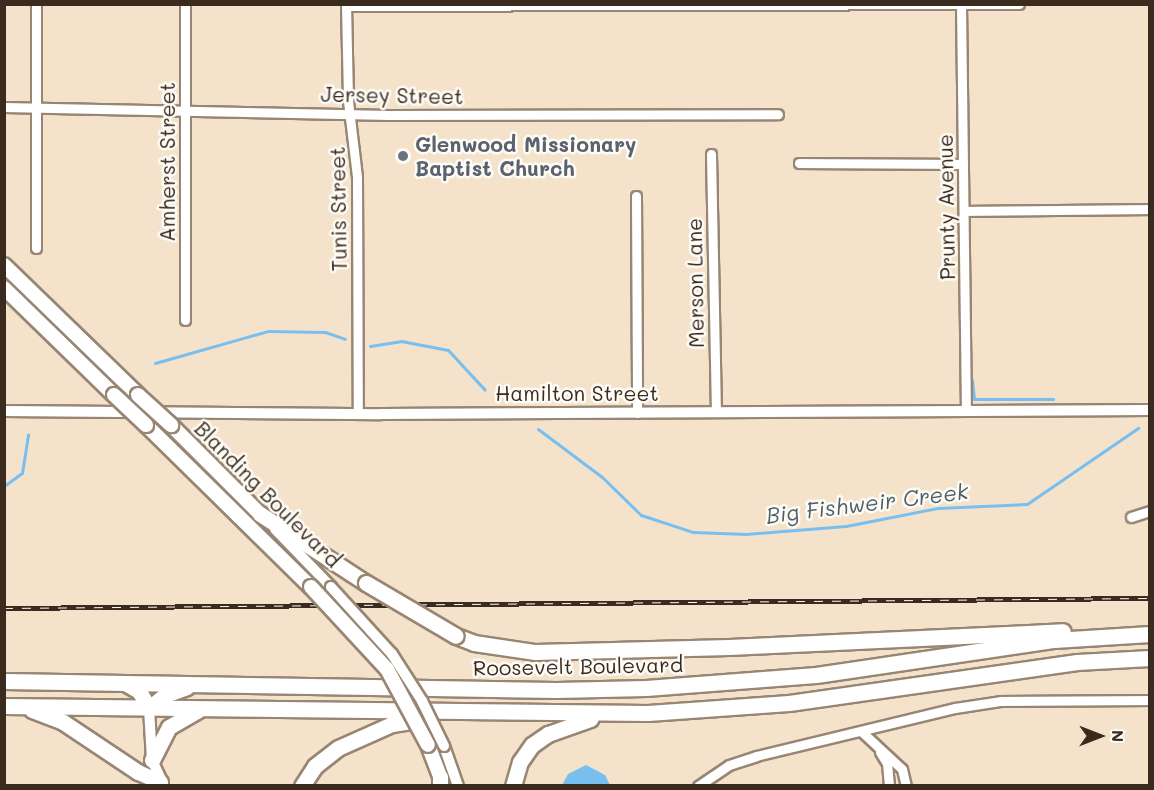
<!DOCTYPE html>
<html>
<head>
<meta charset="utf-8">
<style>
  body { margin:0 }
  #map { position:relative; width:1154px; height:790px; overflow:hidden; background:#f4e3ca; font-family:Mali,sans-serif }
  div>[style] { position:absolute }
  [style*='--x'] { left:calc(var(--x)*1px); top:calc(var(--y)*1px); width:calc(var(--w)*1px); rotate:calc(var(--a)*1deg) }
  .water>* { inset:0; background:#78bff0 }
  .stream>* { height:3px; margin:-1.5px; padding:0 1.5px; transform-origin:1.5px; border-radius:1.5px; background:#78bff0 }
  .roads { filter:drop-shadow(2px 0 #988674) drop-shadow(-2px 0 #988674) drop-shadow(0 2px #988674) drop-shadow(0 -2px #988674) }
  .minor>* { height:9px; margin:-4.5px; padding:0 4.5px; transform-origin:4.5px; border-radius:4.5px; background:#fff }
  .tertiary>* { height:10px; margin:-5px; padding:0 5px; transform-origin:5px; border-radius:5px; background:#fff }
  .primary>* { height:14px; margin:-7px; padding:0 7px; transform-origin:7px; border-radius:7px; background:#fff }
  .trunk>* { height:15px; margin:-7.5px; padding:0 7.5px; transform-origin:7.5px; border-radius:7.5px; background:#fff }
  .rail>* { height:5px; margin-top:-2.5px; transform-origin:0; background:repeating-linear-gradient(90deg,#fdfcf7 0 9px,#3b2a1e 0 18px); box-sizing:border-box; border-block:2px solid #3b2a1e }
  .bridges { filter:drop-shadow(2px 0 #988674) drop-shadow(-2px 0 #988674) drop-shadow(0 2px #988674) drop-shadow(0 -2px #988674) }
  .tertiary-bridge>* { height:10px; margin:-5px; padding:0 5px; transform-origin:5px; border-radius:5px; background:#fff }
  .primary-bridge>* { height:14px; margin:-7px; padding:0 7px; transform-origin:7px; border-radius:7px; background:#fff }
  .trunk-bridge>* { height:15px; margin:-7.5px; padding:0 7.5px; transform-origin:7.5px; border-radius:7.5px; background:#fff }
  .dots>* { width:16px; height:16px; translate:-50% -50%; box-sizing:border-box; border:3px solid #fdfcf7; border-radius:50% }
  span { translate:-50% -50%; white-space:nowrap; text-align:center; line-height:1.15; -webkit-text-stroke:5px #fdfcf7; paint-order:stroke }
  .street-label { font-size:21px; color:#3b2a1e }
  .worship-label { font-size:21px; color:#5b616d; font-weight:700 }
  .left { translate:0 -50%; text-align:left }
  .water-label { font-size:22px; color:#505e68; font-style:italic }
  .frame { position:absolute; inset:0; border:6px solid #3b2a1e; pointer-events:none }
  .north { position:absolute; left:1070px; top:706px; width:60px; height:60px; -webkit-text-stroke:4px #fdfcf7; paint-order:stroke; rotate:90deg; font-size:16px; font-weight:700; line-height:24px; text-align:center; color:#3b2a1e }
  .north::after { content:''; display:block; margin:auto; width:21px; height:27px; background:#3b2a1e; clip-path:polygon(50% 0,100% 100%,50% 72%,0 100%) }
</style>
</head>
<body>
<div id="map">
  <div class="water">
    <i style="clip-path:polygon(586px 765px,605px 775px,610px 785px,562px 785px,568px 774px)"></i>
  </div>
  <div class="stream">
    <i style="--x:370;--y:346;--w:31;--a:-9"></i>
    <i style="--x:401;--y:341;--w:48;--a:10.8"></i>
    <i style="--x:448;--y:350;--w:54;--a:47.2"></i>
    <i style="--x:155;--y:363;--w:117;--a:-15.8"></i>
    <i style="--x:268;--y:331;--w:57;--a:1"></i>
    <i style="--x:325;--y:332;--w:21;--a:19"></i>
    <i style="--x:972;--y:380;--w:19;--a:84"></i>
    <i style="--x:974;--y:399;--w:79;--a:0"></i>
    <i style="--x:538;--y:429;--w:80;--a:36.9"></i>
    <i style="--x:602;--y:477;--w:54;--a:44.3"></i>
    <i style="--x:641;--y:515;--w:55;--a:18.1"></i>
    <i style="--x:693;--y:532;--w:53;--a:2.2"></i>
    <i style="--x:746;--y:534;--w:100;--a:-4.6"></i>
    <i style="--x:846;--y:526;--w:94;--a:-11.1"></i>
    <i style="--x:938;--y:508;--w:89;--a:-2.6"></i>
    <i style="--x:1027;--y:504;--w:135;--a:-34.4"></i>
    <i style="--x:4;--y:486;--w:22;--a:-36"></i>
    <i style="--x:22;--y:473;--w:39;--a:-81"></i>
  </div>
  <div class="roads">
    <div class="minor">
      <i style="--x:36;--y:4;--w:244;--a:90"></i>
      <i style="--x:185;--y:4;--w:316;--a:90"></i>
      <i style="--x:346;--y:4;--w:97;--a:88.8"></i>
      <i style="--x:348;--y:101;--w:77;--a:83.2"></i>
      <i style="--x:357;--y:177;--w:237;--a:89.8"></i>
      <i style="--x:961;--y:4;--w:406;--a:89.3"></i>
      <i style="--x:346;--y:6;--w:673;--a:-0.17"></i>
      <i style="--x:4;--y:107;--w:385;--a:1.2"></i>
      <i style="--x:389;--y:115;--w:389;--a:-0.1"></i>
      <i style="--x:711;--y:154;--w:258;--a:88.9"></i>
      <i style="--x:799;--y:163;--w:164;--a:0.3"></i>
      <i style="--x:636;--y:196;--w:217;--a:89.7"></i>
      <i style="--x:964;--y:211;--w:186;--a:-0.6"></i>
      <i style="--x:1131;--y:517;--w:20;--a:-18"></i>
      <i style="--x:862;--y:732;--w:54;--a:42.8"></i>
      <i style="--x:902;--y:769;--w:17;--a:77"></i>
      <i style="--x:880;--y:752;--w:13;--a:58"></i>
      <i style="--x:887;--y:763;--w:23;--a:85"></i>
      <i style="--x:698;--y:786;--w:37;--a:-34"></i>
      <i style="--x:729;--y:765;--w:28;--a:-18"></i>
      <i style="--x:756;--y:756;--w:205;--a:-13.6"></i>
      <i style="--x:955;--y:708;--w:47;--a:-8.7"></i>
      <i style="--x:1001;--y:701;--w:149;--a:-0.4"></i>
    </div>
    <div class="tertiary">
      <i style="--x:4;--y:411;--w:377;--a:0.5"></i>
      <i style="--x:381;--y:414;--w:769;--a:-0.3"></i>
      <i style="--x:275;--y:529;--w:81;--a:46"></i>
      <i style="--x:149;--y:708;--w:52;--a:86.7"></i>
      <i style="--x:152;--y:760;--w:26;--a:65"></i>
      <i style="--x:444;--y:746;--w:42;--a:70.7"></i>
    </div>
    <div class="primary">
      <i style="--x:4;--y:265;--w:187;--a:44.1"></i>
      <i style="--x:4;--y:288;--w:153;--a:44.2"></i>
      <i style="--x:146;--y:425;--w:231;--a:44.5"></i>
      <i style="--x:171;--y:425;--w:126;--a:45"></i>
      <i style="--x:428;--y:745;--w:34;--a:69"></i>
    </div>
    <div class="trunk">
      <i style="--x:260;--y:514;--w:126;--a:33.1"></i>
      <i style="--x:456;--y:636;--w:19;--a:21"></i>
      <i style="--x:474;--y:643;--w:62;--a:8.4"></i>
      <i style="--x:535;--y:652;--w:194;--a:-1.5"></i>
      <i style="--x:729;--y:647;--w:334;--a:-2.7"></i>
      <i style="--x:4;--y:681;--w:552;--a:0.93"></i>
      <i style="--x:556;--y:690;--w:90;--a:-1.3"></i>
      <i style="--x:646;--y:688;--w:170;--a:-4.4"></i>
      <i style="--x:816;--y:675;--w:241;--a:-8.4"></i>
      <i style="--x:1054;--y:640;--w:96;--a:-3.6"></i>
      <i style="--x:125;--y:683;--w:16;--a:30"></i>
      <i style="--x:139;--y:691;--w:20;--a:60"></i>
      <i style="--x:149;--y:708;--w:21;--a:-39"></i>
      <i style="--x:165;--y:695;--w:23;--a:-20"></i>
      <i style="--x:4;--y:706;--w:644;--a:0.62"></i>
      <i style="--x:648;--y:713;--w:141;--a:-4.1"></i>
      <i style="--x:789;--y:703;--w:291;--a:-8.1"></i>
      <i style="--x:1077;--y:662;--w:73;--a:-3.1"></i>
      <i style="--x:32;--y:710;--w:33;--a:21"></i>
      <i style="--x:63;--y:722;--w:90;--a:33.7"></i>
      <i style="--x:138;--y:772;--w:24;--a:24"></i>
      <i style="--x:152;--y:760;--w:37;--a:-63"></i>
      <i style="--x:169;--y:727;--w:34;--a:-30"></i>
      <i style="--x:440;--y:777;--w:9;--a:90"></i>
      <i style="--x:302;--y:786;--w:24;--a:-57"></i>
      <i style="--x:315;--y:766;--w:29;--a:-38"></i>
      <i style="--x:338;--y:748;--w:59;--a:-24"></i>
      <i style="--x:392;--y:724;--w:32;--a:-9"></i>
      <i style="--x:513;--y:786;--w:25;--a:-74"></i>
      <i style="--x:520;--y:762;--w:21;--a:-55"></i>
      <i style="--x:532;--y:745;--w:19;--a:-35"></i>
      <i style="--x:548;--y:734;--w:45;--a:-19.7"></i>
    </div>
  </div>
  <div class="rail">
    <i style="--x:4;--y:608;--w:1146;--a:-0.5"></i>
  </div>
  <div class="bridges">
    <div class="tertiary-bridge">
      <i style="--x:331;--y:587;--w:91;--a:47.7"></i>
      <i style="--x:392;--y:654;--w:56;--a:57.4"></i>
      <i style="--x:422;--y:701;--w:50;--a:63.9"></i>
    </div>
    <div class="primary-bridge">
      <i style="--x:114;--y:395;--w:44;--a:43.2"></i>
      <i style="--x:138;--y:395;--w:45;--a:42.3"></i>
      <i style="--x:311;--y:587;--w:112;--a:47.2"></i>
      <i style="--x:387;--y:669;--w:86;--a:61.7"></i>
    </div>
    <div class="trunk-bridge">
      <i style="--x:366;--y:583;--w:104;--a:30.5"></i>
    </div>
  </div>
  <div class="dots">
    <i style="left:403px;top:156px;background:#6b7280"></i>
  </div>
  <div class="street-label">
    <span style="left:392px;top:95px;rotate:1deg">Jersey Street</span>
    <span style="left:167px;top:162px;rotate:-90deg">Amherst Street</span>
    <span style="left:946px;top:207px;rotate:-91deg">Prunty Avenue</span>
    <span style="left:338px;top:209px;rotate:-91deg">Tunis Street</span>
    <span style="left:695px;top:283px;rotate:-91deg">Merson Lane</span>
    <span style="left:577px;top:393px">Hamilton Street</span>
    <span style="left:268px;top:494px;rotate:45deg">Blanding Boulevard</span>
    <span style="left:578px;top:666px;rotate:-1deg">Roosevelt Boulevard</span>
  </div>
  <div class="worship-label">
    <span class="left" style="left:415px;top:156px">Glenwood Missionary<br>Baptist Church</span>
  </div>
  <div class="water-label">
    <span style="left:867px;top:503px;rotate:-7deg">Big Fishweir Creek</span>
  </div>
  <div class="frame"></div>
  <div class="north">N</div>
</div>
</body>
</html>
